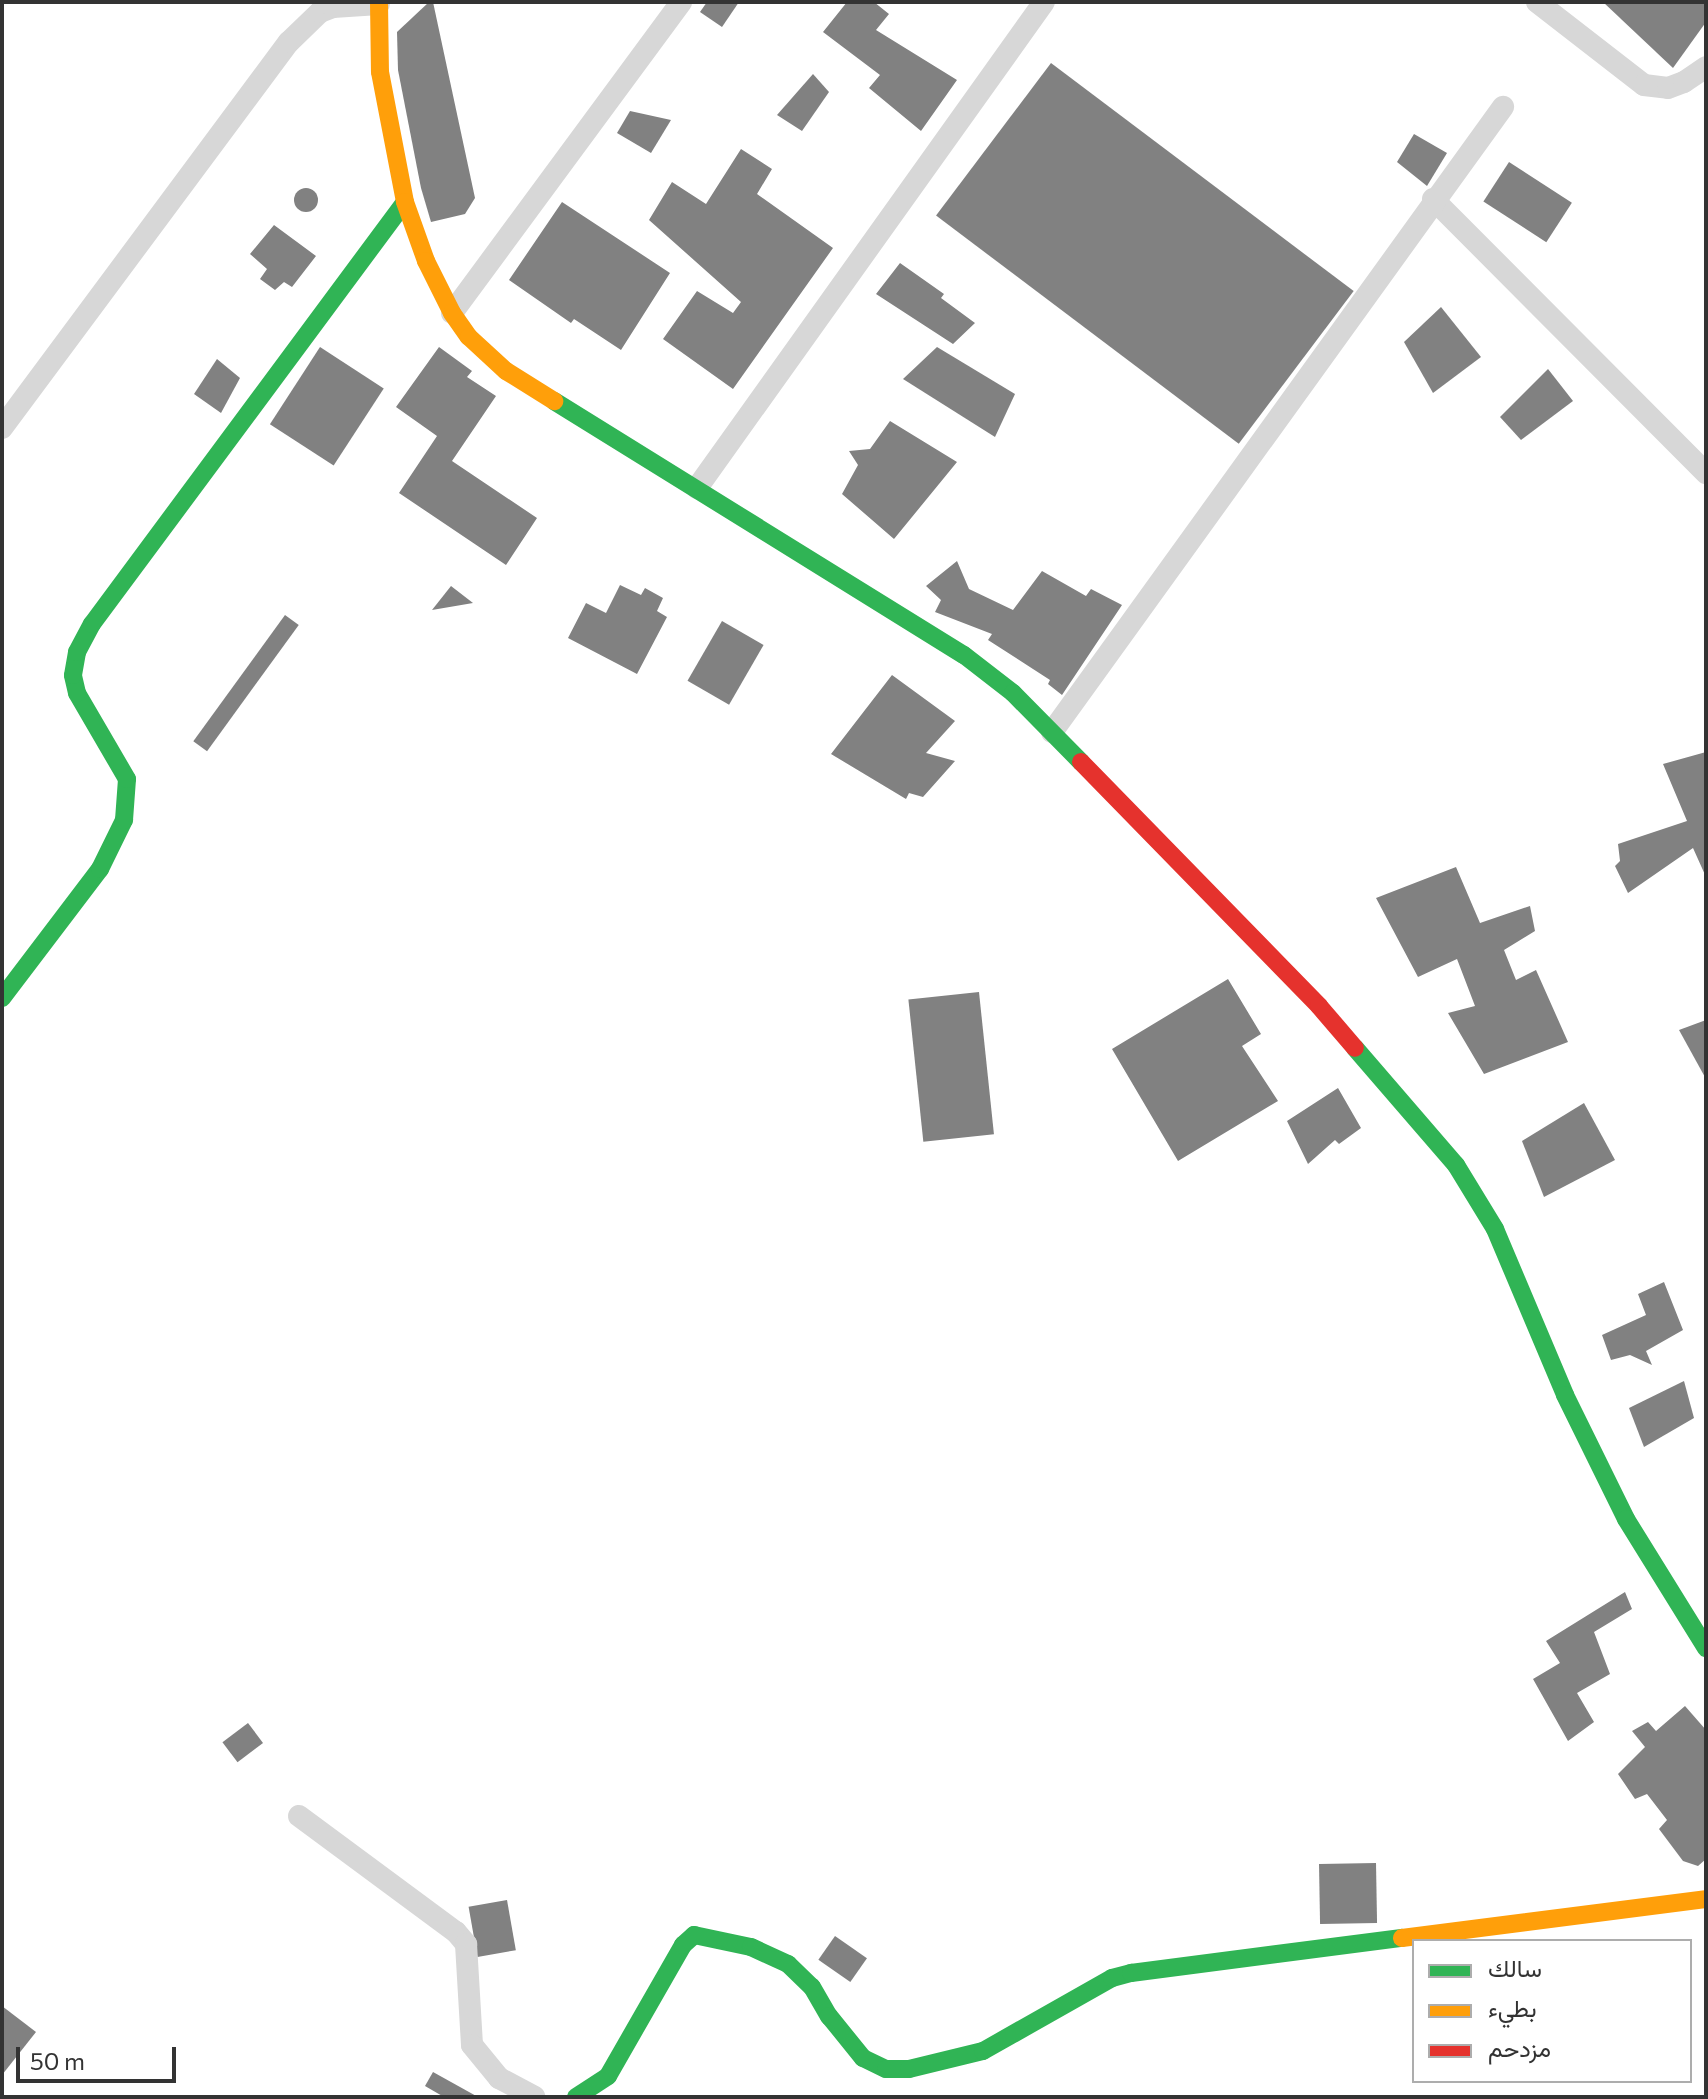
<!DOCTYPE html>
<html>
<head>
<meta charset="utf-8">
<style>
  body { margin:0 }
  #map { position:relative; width:1708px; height:2099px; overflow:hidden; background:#fff; font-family:Commissioner,Vazirmatn,sans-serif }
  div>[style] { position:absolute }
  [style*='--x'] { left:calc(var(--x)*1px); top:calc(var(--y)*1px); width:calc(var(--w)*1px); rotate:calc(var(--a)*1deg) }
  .building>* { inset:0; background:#818181; transform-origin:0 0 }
  .round { border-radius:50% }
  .street>* { height:22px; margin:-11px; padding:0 11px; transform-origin:11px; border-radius:11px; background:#d7d7d7 }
  .fast>* { height:18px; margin:-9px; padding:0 9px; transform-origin:9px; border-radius:9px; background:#30b455 }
  .slow>* { height:18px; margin:-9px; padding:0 9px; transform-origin:9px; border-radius:9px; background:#ff9f0a }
  .jam>* { height:18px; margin:-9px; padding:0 9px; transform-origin:9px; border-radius:9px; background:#e5322d }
  span { translate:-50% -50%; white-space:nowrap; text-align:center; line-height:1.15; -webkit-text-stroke:8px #fff; paint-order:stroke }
  .frame { position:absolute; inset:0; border:4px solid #333; pointer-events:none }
  .legend { position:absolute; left:1412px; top:1939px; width:280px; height:144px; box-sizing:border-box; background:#fff; border:2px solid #adadad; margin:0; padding:10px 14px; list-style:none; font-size:24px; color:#333 }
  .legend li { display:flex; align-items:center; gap:16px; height:40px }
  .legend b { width:40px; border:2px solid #adadad }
  .scale { position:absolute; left:16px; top:2047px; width:160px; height:36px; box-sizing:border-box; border:4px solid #333; border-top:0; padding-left:10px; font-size:24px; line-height:28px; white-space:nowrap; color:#333; -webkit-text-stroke:6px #fff; paint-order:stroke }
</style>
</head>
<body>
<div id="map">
  <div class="building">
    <i style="clip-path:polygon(429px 2px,433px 2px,475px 198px,465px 214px,431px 222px,421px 188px,398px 70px,397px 32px)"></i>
    <i style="clip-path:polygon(707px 2px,739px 2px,722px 27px,700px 12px)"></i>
    <i style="clip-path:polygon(847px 2px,874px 2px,889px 14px,876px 30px,957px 80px,921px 131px,869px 88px,880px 75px,823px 32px)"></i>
    <i style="clip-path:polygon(1603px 2px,1706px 2px,1706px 22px,1673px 68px)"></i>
    <i style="left:1051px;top:63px;width:379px;height:191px;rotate:37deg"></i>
    <i style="clip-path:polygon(813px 74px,829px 92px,802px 131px,777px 115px)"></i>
    <i style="clip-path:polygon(630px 111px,671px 120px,651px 153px,617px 133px)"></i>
    <i style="clip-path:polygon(1414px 134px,1447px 153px,1427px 186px,1397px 162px)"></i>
    <i style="clip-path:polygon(741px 149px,772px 169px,757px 194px,833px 248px,733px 389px,663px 339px,697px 291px,733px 313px,741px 302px,649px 220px,672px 182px,706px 204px)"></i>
    <i style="left:1509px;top:162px;width:75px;height:47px;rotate:33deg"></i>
    <i class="round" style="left:294px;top:188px;width:24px;height:24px"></i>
    <i style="clip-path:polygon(562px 202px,670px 273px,621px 350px,574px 319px,571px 323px,509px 280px)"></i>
    <i style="clip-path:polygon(274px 225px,316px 256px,292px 287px,284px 282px,275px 290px,260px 279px,267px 269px,250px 254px)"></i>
    <i style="clip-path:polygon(900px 263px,944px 294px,941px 298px,975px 323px,953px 344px,876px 294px)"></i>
    <i style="clip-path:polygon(1441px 307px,1481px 357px,1433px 393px,1404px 342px)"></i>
    <i style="left:320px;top:347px;width:76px;height:92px;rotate:33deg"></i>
    <i style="clip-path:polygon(439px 347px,472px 371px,467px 377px,496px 396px,452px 461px,537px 518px,506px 565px,399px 493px,437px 436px,396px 407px)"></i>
    <i style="clip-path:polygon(937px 347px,1015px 394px,995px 437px,903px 379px)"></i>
    <i style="clip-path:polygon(217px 359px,240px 378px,221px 413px,194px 394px)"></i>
    <i style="clip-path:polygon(1548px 369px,1573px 401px,1521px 440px,1500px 417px)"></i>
    <i style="clip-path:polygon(890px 421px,957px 462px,894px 539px,842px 494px,858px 465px,849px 451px,870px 449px)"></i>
    <i style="clip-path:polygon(957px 561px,969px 589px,1013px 610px,1042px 571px,1086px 596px,1091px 589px,1122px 605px,1062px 695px,1048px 684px,1050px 680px,988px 640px,992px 634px,935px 612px,941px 600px,926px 586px)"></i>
    <i style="clip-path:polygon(620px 585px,641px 595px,645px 588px,663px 598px,657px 611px,667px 617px,637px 674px,568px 638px,586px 603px,606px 613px)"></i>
    <i style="clip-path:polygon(451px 586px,473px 603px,432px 610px)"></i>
    <i style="left:285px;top:615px;width:17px;height:156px;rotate:36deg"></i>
    <i style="left:722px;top:621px;width:48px;height:69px;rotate:30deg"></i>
    <i style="clip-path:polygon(892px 675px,955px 721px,926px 753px,955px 761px,923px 797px,909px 793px,906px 799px,831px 754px)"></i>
    <i style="clip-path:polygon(1706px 752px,1706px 877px,1693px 848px,1628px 893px,1615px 866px,1620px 861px,1618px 844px,1687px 821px,1663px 764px)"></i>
    <i style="clip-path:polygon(1456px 867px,1480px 923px,1530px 906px,1535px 931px,1504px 950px,1516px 980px,1536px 970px,1568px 1042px,1484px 1074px,1448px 1013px,1475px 1006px,1457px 959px,1418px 977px,1376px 898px)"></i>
    <i style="clip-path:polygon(1228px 979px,1261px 1034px,1242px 1046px,1278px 1101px,1178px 1161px,1112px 1049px)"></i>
    <i style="left:979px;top:992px;width:143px;height:71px;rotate:84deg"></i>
    <i style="clip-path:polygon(1706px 1020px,1706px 1079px,1679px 1030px)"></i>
    <i style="clip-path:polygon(1338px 1088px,1361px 1128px,1339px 1144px,1335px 1140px,1308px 1164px,1287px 1121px)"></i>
    <i style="clip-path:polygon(1584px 1103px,1615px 1160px,1544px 1197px,1522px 1141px)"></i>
    <i style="clip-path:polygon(1664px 1282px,1683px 1330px,1646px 1351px,1652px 1365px,1630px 1355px,1611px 1360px,1602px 1335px,1646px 1315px,1638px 1294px)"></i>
    <i style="clip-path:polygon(1684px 1381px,1694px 1418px,1644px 1447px,1629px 1408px)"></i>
    <i style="clip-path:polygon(1625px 1592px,1632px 1609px,1594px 1632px,1610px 1674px,1577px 1693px,1594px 1722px,1568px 1741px,1533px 1679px,1560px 1663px,1546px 1641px)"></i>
    <i style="clip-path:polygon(1685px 1706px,1706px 1730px,1706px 1859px,1698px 1866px,1683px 1861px,1659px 1829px,1667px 1820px,1647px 1794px,1635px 1799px,1618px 1774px,1645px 1747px,1632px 1731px,1648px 1722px,1656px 1731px)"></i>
    <i style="left:248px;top:1723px;width:25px;height:32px;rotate:53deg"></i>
    <i style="left:1376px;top:1863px;width:60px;height:57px;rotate:89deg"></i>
    <i style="left:507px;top:1900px;width:51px;height:39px;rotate:80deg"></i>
    <i style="left:835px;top:1936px;width:39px;height:29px;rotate:35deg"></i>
    <i style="clip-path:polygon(2px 2006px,36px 2032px,2px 2075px)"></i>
    <i style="clip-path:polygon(433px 2072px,478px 2097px,444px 2097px,425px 2086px)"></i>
  </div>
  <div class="street">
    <i style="--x:1537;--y:2;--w:135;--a:37.8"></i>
    <i style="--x:1644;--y:85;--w:24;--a:7"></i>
    <i style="--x:1668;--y:88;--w:17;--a:-21"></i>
    <i style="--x:1684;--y:82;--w:27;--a:-34"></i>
    <i style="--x:1433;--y:199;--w:387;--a:45.1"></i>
    <i style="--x:452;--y:313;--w:386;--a:-53.6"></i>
    <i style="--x:2;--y:428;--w:481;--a:-53.4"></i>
    <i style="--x:289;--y:42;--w:43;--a:-44.1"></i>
    <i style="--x:320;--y:12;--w:14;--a:-21"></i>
    <i style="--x:333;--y:7;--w:46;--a:-3.7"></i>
    <i style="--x:697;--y:488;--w:597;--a:-54.47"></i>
    <i style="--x:1052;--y:732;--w:771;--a:-54.19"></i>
    <i style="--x:299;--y:1816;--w:195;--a:36.5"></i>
    <i style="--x:456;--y:1932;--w:16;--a:50"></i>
    <i style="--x:466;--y:1944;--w:101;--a:86.6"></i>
    <i style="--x:472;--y:2045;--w:43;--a:50.7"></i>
    <i style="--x:499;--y:2078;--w:40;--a:28"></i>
  </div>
  <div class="fast">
    <i style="--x:554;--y:401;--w:482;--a:31.8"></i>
    <i style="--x:964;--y:655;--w:62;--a:37.8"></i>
    <i style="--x:1013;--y:693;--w:97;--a:45.4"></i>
    <i style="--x:2;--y:998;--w:162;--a:-52.8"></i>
    <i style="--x:100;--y:869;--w:55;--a:-63.9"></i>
    <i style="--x:124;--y:820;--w:41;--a:-85.8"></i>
    <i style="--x:127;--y:779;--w:99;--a:-120.2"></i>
    <i style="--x:77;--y:693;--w:18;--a:-103"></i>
    <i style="--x:73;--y:675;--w:23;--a:-80"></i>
    <i style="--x:77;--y:652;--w:32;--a:-62"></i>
    <i style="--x:92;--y:624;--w:525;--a:-53.44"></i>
    <i style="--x:1355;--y:1048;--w:155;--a:49.2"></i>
    <i style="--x:1456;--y:1165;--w:75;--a:58.6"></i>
    <i style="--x:1495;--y:1229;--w:180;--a:67.1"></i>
    <i style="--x:1565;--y:1395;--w:138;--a:63.8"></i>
    <i style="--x:1626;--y:1519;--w:152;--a:58.2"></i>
    <i style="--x:576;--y:2097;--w:38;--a:-33"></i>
    <i style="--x:608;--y:2076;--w:151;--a:-60.2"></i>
    <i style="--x:683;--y:1945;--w:15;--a:-42"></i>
    <i style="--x:694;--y:1935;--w:58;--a:11.9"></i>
    <i style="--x:751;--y:1947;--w:41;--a:24.7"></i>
    <i style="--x:788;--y:1964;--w:33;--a:44"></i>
    <i style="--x:812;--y:1987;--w:34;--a:60"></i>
    <i style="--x:829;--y:2016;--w:54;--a:51"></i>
    <i style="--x:863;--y:2058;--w:25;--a:26"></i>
    <i style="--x:886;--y:2069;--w:23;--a:0"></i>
    <i style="--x:909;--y:2069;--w:76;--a:-13.7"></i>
    <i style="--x:983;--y:2051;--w:148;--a:-29.5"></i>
    <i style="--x:1112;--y:1978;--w:20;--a:-15"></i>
    <i style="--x:1131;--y:1973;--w:273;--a:-7.4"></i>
  </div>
  <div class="slow">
    <i style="--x:379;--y:2;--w:70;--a:89.2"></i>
    <i style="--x:380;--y:72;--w:132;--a:79.1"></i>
    <i style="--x:405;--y:202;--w:63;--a:70.4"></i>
    <i style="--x:426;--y:261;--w:58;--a:63.4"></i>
    <i style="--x:452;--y:313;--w:29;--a:55"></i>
    <i style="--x:469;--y:337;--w:50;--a:42.6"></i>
    <i style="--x:506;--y:371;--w:57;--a:32"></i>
    <i style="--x:1402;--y:1938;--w:306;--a:-7.3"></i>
  </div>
  <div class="jam">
    <i style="--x:1081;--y:762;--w:341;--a:45.7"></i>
    <i style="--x:1319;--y:1006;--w:55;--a:49.4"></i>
  </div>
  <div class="frame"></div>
  <ul class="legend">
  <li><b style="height:10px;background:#30b455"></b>سالك</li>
  <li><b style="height:10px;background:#ff9f0a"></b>بطيء</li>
  <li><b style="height:10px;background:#e5322d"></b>مزدحم</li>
  </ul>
  <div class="scale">50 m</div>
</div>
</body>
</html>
